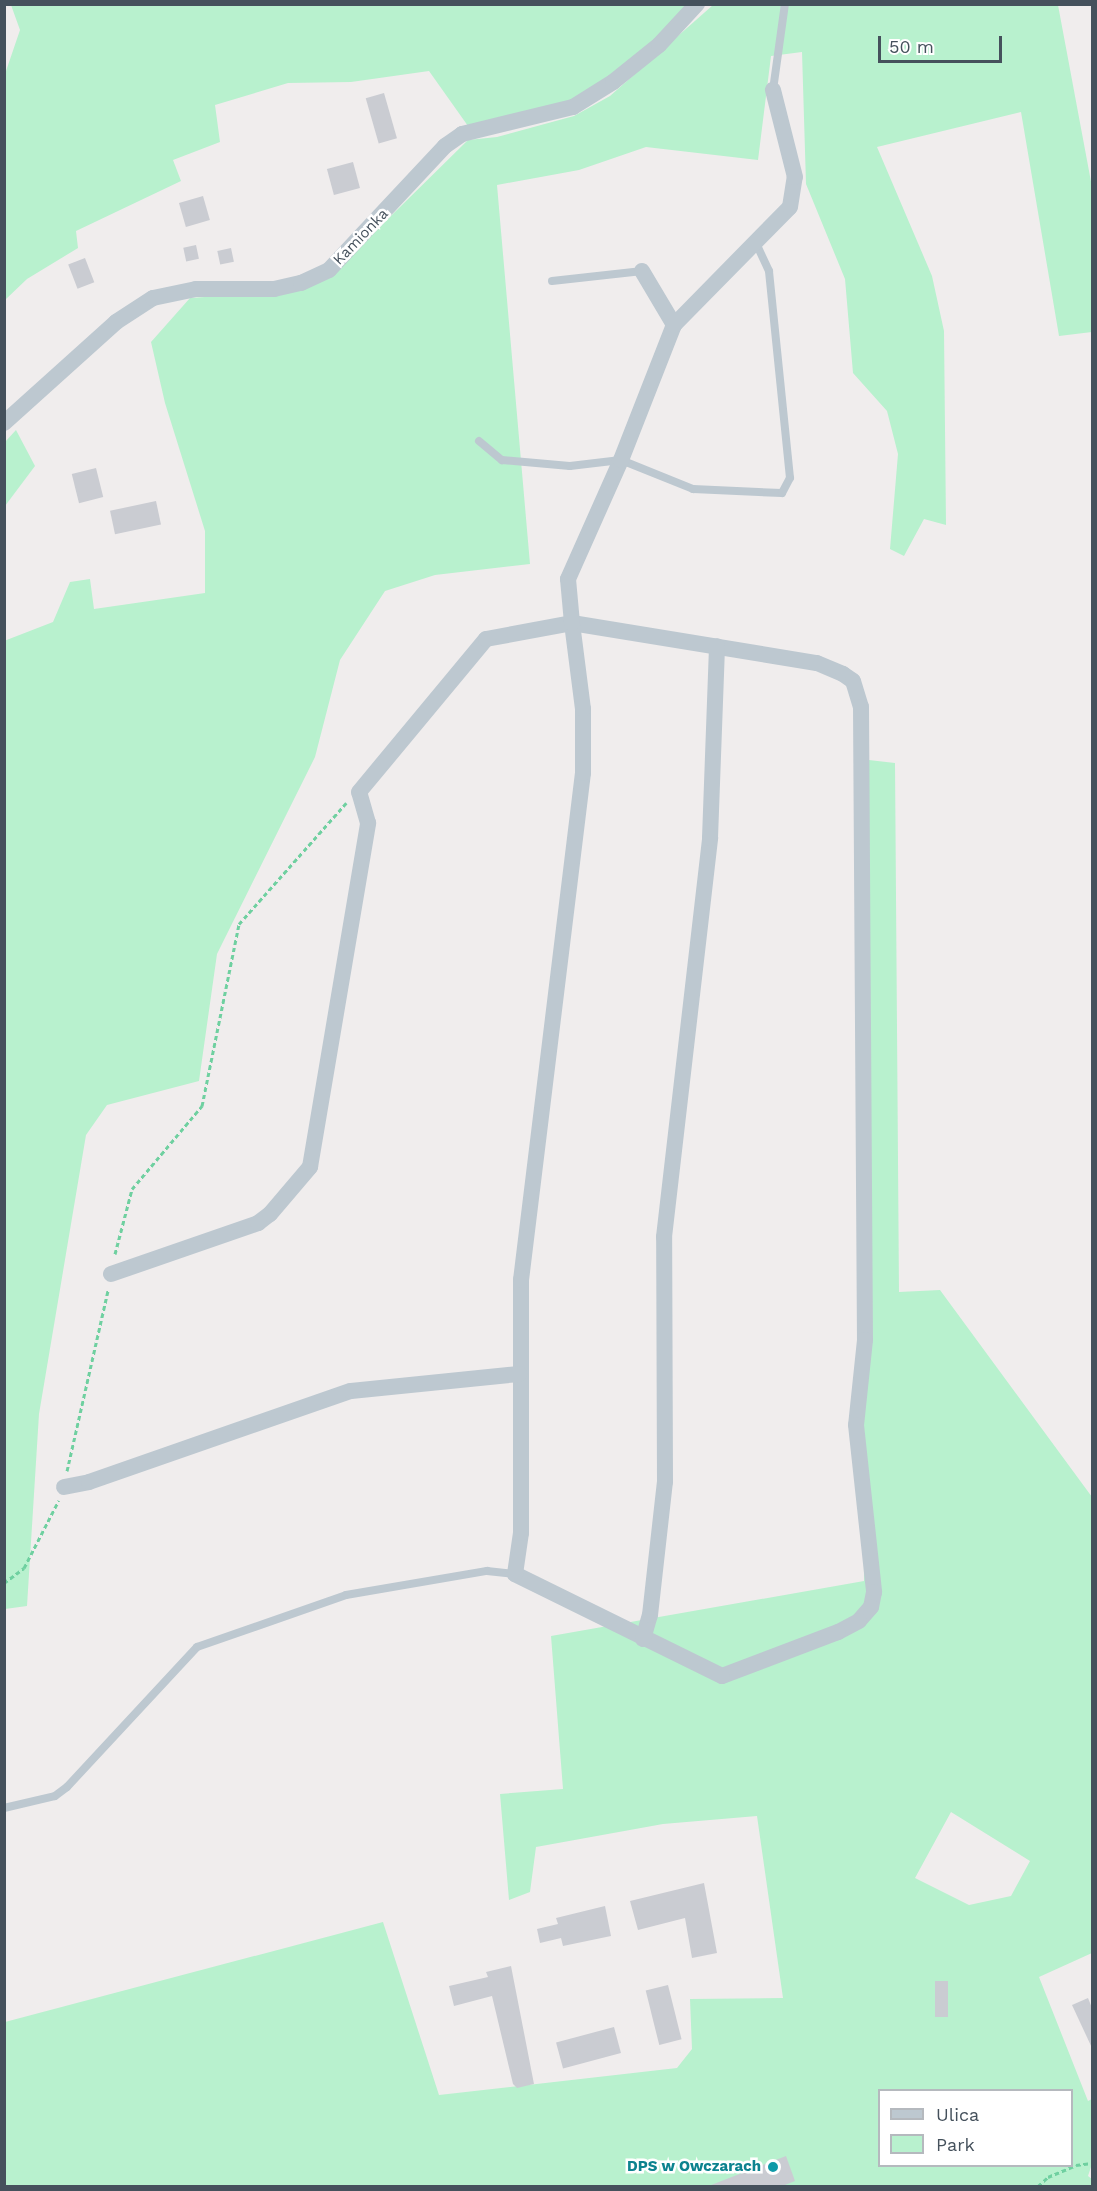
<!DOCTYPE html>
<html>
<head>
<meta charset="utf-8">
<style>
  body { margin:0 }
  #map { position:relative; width:1097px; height:2191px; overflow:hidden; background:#f0eded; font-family:"Work Sans",sans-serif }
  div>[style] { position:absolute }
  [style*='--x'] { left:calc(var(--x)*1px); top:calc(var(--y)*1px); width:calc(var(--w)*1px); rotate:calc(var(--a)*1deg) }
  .green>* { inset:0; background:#b8f1ce }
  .building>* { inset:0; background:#caccd2; transform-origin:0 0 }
  .path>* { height:3px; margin-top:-1.5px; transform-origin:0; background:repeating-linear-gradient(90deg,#6fd0a0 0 4.5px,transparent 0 7.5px) }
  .lane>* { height:8px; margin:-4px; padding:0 4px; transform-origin:4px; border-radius:4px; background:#bdc8d0 }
  .street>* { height:16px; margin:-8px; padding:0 8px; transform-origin:8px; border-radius:8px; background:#bdc8d0 }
  .dots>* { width:16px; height:16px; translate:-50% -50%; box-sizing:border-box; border:3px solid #fff; border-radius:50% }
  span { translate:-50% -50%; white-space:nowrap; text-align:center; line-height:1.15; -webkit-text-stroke:5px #fff; paint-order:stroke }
  .street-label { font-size:15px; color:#45515c }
  .culture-label { font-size:15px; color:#0d838f; font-weight:700 }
  .right { translate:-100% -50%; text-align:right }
  .frame { position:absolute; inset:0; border:6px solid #45515c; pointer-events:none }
  .legend { position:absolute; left:878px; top:2089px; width:195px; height:78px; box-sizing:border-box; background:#fff; border:2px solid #b5b9be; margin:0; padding:8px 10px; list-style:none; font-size:18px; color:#45515c }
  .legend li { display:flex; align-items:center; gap:12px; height:30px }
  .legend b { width:30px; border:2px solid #b5b9be }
  .scale { position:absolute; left:878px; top:36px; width:124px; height:27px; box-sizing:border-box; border:3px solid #45515c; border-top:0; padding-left:8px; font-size:18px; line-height:21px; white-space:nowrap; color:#45515c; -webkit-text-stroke:4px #fff; paint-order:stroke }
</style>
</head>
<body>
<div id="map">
  <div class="green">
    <i style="clip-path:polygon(11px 5px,692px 5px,657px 41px,572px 102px,468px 126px,429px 71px,351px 82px,288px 83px,215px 105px,220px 142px,173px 160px,181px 181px,76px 231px,78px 248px,27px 279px,5px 300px,5px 74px,20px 30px)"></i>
    <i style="clip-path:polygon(713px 5px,1058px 5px,1092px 187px,1092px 332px,1059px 336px,1021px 112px,877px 147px,932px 276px,944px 331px,946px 525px,924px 519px,904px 556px,890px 549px,898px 454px,887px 411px,853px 373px,845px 279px,806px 184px,802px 52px,771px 56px,758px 160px,646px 147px,579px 170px,497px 185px,530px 564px,435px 575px,385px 591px,340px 660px,315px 757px,217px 954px,199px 1081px,107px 1105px,86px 1135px,39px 1414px,27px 1606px,5px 1609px,4px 641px,53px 622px,70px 582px,90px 579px,94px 609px,205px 593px,205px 531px,165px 403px,151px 342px,190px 298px,290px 291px,331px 275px,468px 140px,497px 137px,574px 116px,610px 96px)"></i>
    <i style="clip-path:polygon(16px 430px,35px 466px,5px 506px,5px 442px)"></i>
    <i style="clip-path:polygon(evenodd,860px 759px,895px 763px,899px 1292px,940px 1290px,1092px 1497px,1092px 1953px,1039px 1977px,1088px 2101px,1092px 2099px,1092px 2164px,1088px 2176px,1092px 2179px,1092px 2186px,5px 2186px,5px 2022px,383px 1922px,439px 2095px,677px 2068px,692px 2049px,690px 1999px,783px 1998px,757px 1816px,663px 1824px,536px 1847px,530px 1892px,509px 1900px,500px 1794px,563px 1789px,551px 1636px,864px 1581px,860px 759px,951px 1812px,1030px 1861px,1011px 1896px,969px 1905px,915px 1878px,951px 1812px,860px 759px,880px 2090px,1072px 2090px,1072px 2166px,880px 2166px,880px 2090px)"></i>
  </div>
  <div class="building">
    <i style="left:384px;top:93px;width:47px;height:19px;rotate:74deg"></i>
    <i style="left:353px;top:162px;width:27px;height:27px;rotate:75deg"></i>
    <i style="left:203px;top:196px;width:25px;height:25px;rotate:74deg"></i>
    <i style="left:196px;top:245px;width:14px;height:13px;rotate:78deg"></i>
    <i style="left:231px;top:248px;width:14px;height:14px;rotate:78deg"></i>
    <i style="left:85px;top:258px;width:26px;height:18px;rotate:69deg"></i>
    <i style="left:96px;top:468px;width:30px;height:25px;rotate:76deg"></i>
    <i style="left:156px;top:501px;width:24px;height:47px;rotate:78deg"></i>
    <i style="clip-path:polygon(704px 1883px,717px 1953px,692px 1958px,685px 1918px,638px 1930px,630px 1901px)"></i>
    <i style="clip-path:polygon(605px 1906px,611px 1936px,563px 1946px,561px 1938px,540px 1943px,537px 1929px,558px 1924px,556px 1918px)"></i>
    <i style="clip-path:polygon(511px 1966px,534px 2084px,517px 2088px,513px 2084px,492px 1996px,454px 2006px,449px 1986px,488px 1977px,486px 1972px)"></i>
    <i style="left:935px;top:1981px;width:13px;height:36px"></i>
    <i style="left:668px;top:1985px;width:56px;height:23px;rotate:76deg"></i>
    <i style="clip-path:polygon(1088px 1998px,1092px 2008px,1092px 2048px,1072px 2005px)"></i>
    <i style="left:614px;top:2027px;width:27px;height:60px;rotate:75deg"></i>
    <i style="clip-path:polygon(786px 2156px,795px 2181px,780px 2187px,706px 2187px)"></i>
  </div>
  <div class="path">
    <i style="--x:115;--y:1254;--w:67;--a:-75.3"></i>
    <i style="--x:132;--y:1189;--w:109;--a:-49.9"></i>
    <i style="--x:202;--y:1106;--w:186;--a:-78.5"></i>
    <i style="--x:239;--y:924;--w:162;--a:-48.5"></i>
    <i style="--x:67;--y:1471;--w:186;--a:-77.2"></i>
    <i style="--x:4;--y:1583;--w:25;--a:-37"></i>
    <i style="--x:24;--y:1568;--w:76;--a:-62.8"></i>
    <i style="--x:1038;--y:2186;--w:13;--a:-42"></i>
    <i style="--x:1048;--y:2177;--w:30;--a:-23"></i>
    <i style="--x:1076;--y:2165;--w:16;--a:-7"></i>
  </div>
  <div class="lane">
    <i style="--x:773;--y:90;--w:87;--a:-82.1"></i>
    <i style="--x:552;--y:281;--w:91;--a:-6.3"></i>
    <i style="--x:479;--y:441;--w:30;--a:40"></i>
    <i style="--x:502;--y:460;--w:68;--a:5"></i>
    <i style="--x:570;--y:466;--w:51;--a:-6.7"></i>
    <i style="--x:621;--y:460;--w:78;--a:21.9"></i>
    <i style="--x:693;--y:489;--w:89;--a:2.6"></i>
    <i style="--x:782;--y:493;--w:17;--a:-62"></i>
    <i style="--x:790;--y:478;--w:208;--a:-95.8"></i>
    <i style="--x:769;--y:271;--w:31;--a:-115"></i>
    <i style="--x:4;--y:1808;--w:52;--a:-13.2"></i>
    <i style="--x:55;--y:1796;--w:15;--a:-37"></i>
    <i style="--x:67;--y:1787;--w:191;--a:-47.1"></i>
    <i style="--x:197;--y:1647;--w:158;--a:-19.2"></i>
    <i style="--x:346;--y:1595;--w:143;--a:-9.7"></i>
    <i style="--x:487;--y:1571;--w:28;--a:6"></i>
  </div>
  <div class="street">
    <i style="--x:642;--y:271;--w:63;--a:59.3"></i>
    <i style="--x:4;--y:423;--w:151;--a:-42"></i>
    <i style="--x:116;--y:322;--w:44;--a:-33"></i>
    <i style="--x:153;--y:298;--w:44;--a:-11.8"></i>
    <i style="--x:196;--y:289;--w:78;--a:0"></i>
    <i style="--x:274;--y:289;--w:28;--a:-13"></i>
    <i style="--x:301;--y:283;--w:31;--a:-25"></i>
    <i style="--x:329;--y:270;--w:170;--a:-46.9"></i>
    <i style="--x:445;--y:146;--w:21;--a:-35"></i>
    <i style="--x:462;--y:134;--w:114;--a:-13.7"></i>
    <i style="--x:573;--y:107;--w:47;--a:-32"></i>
    <i style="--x:613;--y:82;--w:59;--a:-38.8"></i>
    <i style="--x:659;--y:45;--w:56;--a:-47.2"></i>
    <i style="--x:111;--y:1274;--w:156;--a:-19.1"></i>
    <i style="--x:258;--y:1223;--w:15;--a:-37"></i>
    <i style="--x:270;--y:1214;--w:62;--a:-49.6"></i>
    <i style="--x:310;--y:1167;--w:349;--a:-80.4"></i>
    <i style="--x:368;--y:823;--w:32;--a:-106"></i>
    <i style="--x:359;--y:792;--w:199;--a:-50.3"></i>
    <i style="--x:486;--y:639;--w:87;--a:-10.5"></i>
    <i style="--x:572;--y:623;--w:248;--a:9.3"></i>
    <i style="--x:817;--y:663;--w:28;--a:23"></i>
    <i style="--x:843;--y:674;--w:12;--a:35"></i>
    <i style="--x:853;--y:681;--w:27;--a:73"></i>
    <i style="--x:861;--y:707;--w:633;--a:89.64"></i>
    <i style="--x:865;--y:1340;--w:85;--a:96"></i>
    <i style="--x:856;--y:1425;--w:168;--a:83.8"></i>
    <i style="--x:874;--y:1592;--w:15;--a:101"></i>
    <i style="--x:871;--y:1607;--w:18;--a:131"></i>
    <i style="--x:859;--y:1621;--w:24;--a:152"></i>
    <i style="--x:838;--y:1632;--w:124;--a:159.2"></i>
    <i style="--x:722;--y:1676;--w:231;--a:-153.8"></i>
    <i style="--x:515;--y:1574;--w:41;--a:-81.7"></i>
    <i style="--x:521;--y:1533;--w:253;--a:-90"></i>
    <i style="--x:521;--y:1280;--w:511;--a:-83.03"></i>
    <i style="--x:583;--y:773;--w:64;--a:-90"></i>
    <i style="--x:583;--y:709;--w:87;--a:-97.3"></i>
    <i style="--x:572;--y:623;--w:44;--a:-95.2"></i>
    <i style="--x:568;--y:579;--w:130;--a:-66"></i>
    <i style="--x:621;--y:460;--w:145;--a:-68.6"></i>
    <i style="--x:674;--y:325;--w:165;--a:-45.5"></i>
    <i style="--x:790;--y:207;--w:30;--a:-81"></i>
    <i style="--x:795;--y:177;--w:90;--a:-104.2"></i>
    <i style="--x:64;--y:1487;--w:25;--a:-11"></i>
    <i style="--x:89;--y:1482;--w:277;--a:-19.2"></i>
    <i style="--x:351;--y:1391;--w:169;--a:-5.8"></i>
    <i style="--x:643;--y:1639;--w:25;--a:-74"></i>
    <i style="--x:650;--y:1615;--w:134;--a:-83.6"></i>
    <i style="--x:665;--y:1482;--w:245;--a:-90.2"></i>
    <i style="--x:664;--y:1237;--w:402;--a:-83.4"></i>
    <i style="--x:710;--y:838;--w:192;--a:-87.9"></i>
  </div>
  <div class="dots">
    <i style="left:773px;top:2167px;background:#0f9aa8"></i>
  </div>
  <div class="street-label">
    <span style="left:361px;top:237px;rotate:-46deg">Kamionka</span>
  </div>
  <div class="culture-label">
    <span class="right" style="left:761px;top:2167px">DPS w Owczarach</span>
  </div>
  <div class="frame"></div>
  <ul class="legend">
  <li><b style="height:8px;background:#bdc8d0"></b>Ulica</li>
  <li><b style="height:16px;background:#b8f1ce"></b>Park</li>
  </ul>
  <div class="scale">50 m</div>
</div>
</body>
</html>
